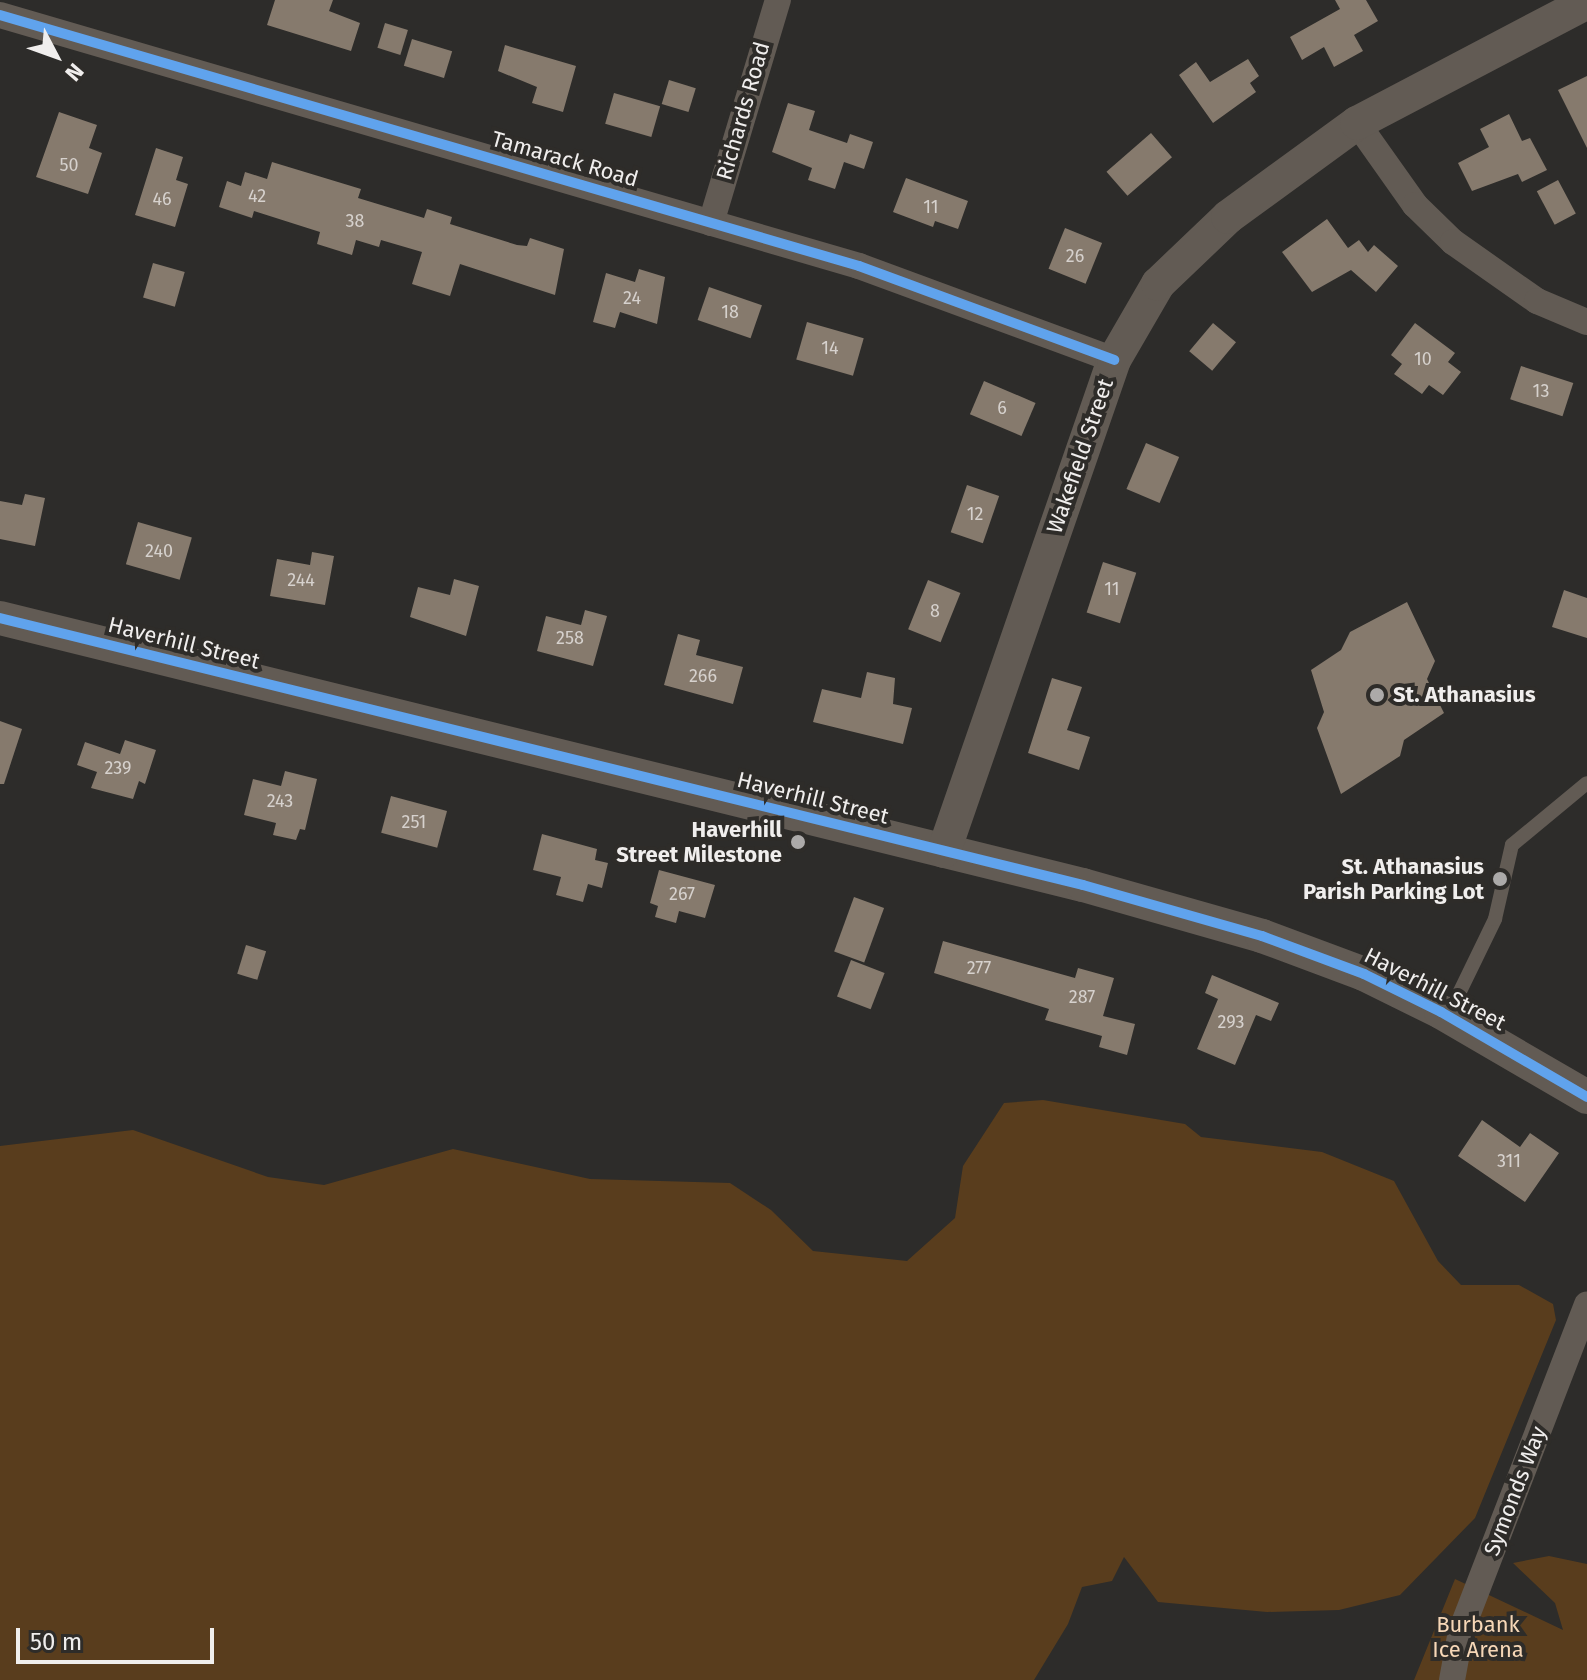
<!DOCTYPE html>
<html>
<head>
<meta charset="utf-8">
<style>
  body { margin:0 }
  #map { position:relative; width:1587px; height:1680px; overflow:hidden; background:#2d2c2a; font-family:"Fira Sans",sans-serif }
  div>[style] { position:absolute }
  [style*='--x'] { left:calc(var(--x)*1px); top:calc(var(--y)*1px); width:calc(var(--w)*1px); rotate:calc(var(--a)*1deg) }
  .green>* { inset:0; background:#593d1d }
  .building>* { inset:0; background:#867a6d; transform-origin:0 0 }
  .service>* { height:14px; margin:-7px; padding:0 7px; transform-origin:7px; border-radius:7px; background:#625b54 }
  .minor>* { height:26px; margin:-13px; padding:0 13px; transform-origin:13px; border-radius:13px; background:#625b54 }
  .tertiary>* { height:34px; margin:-17px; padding:0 17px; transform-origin:17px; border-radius:17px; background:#625b54 }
  .cycleway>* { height:10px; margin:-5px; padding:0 5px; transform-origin:5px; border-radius:5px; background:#60a3ed }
  .dots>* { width:22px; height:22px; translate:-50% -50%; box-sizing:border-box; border:4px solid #2e2c29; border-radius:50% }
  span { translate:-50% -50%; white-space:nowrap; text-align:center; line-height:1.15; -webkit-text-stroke:8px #2e2c29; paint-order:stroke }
  .number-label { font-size:18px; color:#d6d1cd }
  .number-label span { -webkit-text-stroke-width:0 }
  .street-label { font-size:22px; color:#f0eeed }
  .poi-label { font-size:22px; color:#f0eeed; font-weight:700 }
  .left { translate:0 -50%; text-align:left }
  .right { translate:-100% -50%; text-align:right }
  .park-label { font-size:22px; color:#f6d7b7 }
  .north { position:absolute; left:16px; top:16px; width:80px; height:80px; -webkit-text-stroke:6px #2e2c29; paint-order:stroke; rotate:131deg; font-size:22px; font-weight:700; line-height:32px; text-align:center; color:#f0eeed }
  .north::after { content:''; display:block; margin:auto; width:28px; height:36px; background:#f0eeed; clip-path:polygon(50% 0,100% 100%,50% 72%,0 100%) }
  .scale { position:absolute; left:16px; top:1628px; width:198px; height:36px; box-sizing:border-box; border:4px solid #f0eeed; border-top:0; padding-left:10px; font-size:24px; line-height:28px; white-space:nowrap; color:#f0eeed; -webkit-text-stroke:6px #2e2c29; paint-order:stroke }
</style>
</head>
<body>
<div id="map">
  <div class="green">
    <i style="clip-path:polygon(1043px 1100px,1185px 1124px,1201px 1137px,1322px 1152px,1394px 1181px,1438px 1261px,1461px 1285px,1519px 1285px,1553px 1304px,1556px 1320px,1475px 1518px,1400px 1595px,1339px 1610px,1267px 1612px,1158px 1602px,1124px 1557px,1112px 1581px,1082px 1587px,1068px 1624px,1034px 1680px,0 1680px,0 1146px,133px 1130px,268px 1177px,324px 1185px,453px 1149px,590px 1179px,730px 1183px,771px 1210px,813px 1251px,907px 1261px,955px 1218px,963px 1166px,1004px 1103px)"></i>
    <i style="clip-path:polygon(1549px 1556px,1587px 1564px,1587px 1680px,1414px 1680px,1455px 1579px,1563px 1630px,1555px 1603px,1513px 1563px)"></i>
  </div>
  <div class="building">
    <i style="clip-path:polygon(275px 0,333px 0,329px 11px,360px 23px,351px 51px,267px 25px)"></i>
    <i style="clip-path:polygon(1335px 0,1366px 0,1378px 21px,1354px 35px,1363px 51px,1334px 67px,1324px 47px,1302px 60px,1290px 37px,1340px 9px)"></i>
    <i style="left:385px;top:23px;width:24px;height:26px;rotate:17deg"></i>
    <i style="left:412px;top:39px;width:42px;height:28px;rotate:17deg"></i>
    <i style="clip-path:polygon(505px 45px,576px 66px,563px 112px,532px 103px,537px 87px,498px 71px)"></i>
    <i style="clip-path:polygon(1248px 59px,1259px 76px,1250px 83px,1256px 92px,1213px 123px,1179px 75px,1196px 62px,1210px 82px)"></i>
    <i style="clip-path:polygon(1587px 76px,1587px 148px,1558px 90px)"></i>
    <i style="left:669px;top:80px;width:28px;height:25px;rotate:17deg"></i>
    <i style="left:614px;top:93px;width:48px;height:32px;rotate:16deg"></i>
    <i style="clip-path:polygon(788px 103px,815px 111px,809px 130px,847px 143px,850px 134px,873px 142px,864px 169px,844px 162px,835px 189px,808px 180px,812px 168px,772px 152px)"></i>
    <i style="clip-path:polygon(59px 112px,97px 125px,89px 148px,102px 153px,88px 194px,36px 177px)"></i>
    <i style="clip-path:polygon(1509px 114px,1522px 141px,1530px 138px,1547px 170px,1522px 182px,1518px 174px,1472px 191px,1458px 163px,1489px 147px,1480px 129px)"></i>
    <i style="left:1151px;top:133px;width:32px;height:59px;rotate:49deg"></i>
    <i style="clip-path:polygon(156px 148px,183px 157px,176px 180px,188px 184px,175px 227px,135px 215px)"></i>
    <i style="clip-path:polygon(272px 162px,361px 189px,358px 198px,424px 218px,427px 209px,452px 217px,450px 224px,517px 245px,527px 246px,530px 238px,564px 249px,555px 295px,460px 264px,450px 296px,412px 284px,422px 252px,381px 240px,379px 247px,356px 240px,352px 255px,317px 244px,320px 232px,254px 211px,252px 218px,219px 207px,227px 181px,241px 186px,245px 172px,267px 179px)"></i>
    <i style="clip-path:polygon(906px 178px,968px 201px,958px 229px,935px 221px,933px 227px,893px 212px)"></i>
    <i style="left:1558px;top:180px;width:38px;height:24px;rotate:62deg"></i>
    <i style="clip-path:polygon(1327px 219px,1348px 248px,1359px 240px,1368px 252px,1374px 245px,1398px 266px,1376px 292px,1351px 270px,1312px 292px,1282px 252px)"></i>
    <i style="left:1065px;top:228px;width:40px;height:44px;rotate:22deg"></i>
    <i style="left:153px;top:263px;width:33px;height:36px;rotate:16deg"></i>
    <i style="clip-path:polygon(639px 269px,665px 277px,657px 324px,620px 312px,615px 328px,593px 322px,606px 273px,635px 282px)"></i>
    <i style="left:709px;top:287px;width:56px;height:35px;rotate:19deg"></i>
    <i style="left:807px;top:322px;width:59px;height:39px;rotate:16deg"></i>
    <i style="left:1213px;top:323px;width:30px;height:37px;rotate:40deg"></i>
    <i style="clip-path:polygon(1415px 323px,1455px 353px,1448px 362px,1461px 372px,1443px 395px,1429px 385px,1422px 394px,1394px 374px,1402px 364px,1391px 355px)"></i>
    <i style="left:1521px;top:366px;width:55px;height:35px;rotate:18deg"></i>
    <i style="left:984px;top:381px;width:56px;height:36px;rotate:23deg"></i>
    <i style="left:1146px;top:443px;width:36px;height:50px;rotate:23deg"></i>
    <i style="left:967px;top:485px;width:34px;height:50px;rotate:19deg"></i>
    <i style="clip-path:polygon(25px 494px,45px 498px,35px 546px,0 539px,0 501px,22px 505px)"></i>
    <i style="left:138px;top:522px;width:56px;height:44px;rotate:16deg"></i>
    <i style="clip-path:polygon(312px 552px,334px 556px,325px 605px,270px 596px,277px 559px,310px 565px)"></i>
    <i style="left:1103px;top:562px;width:35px;height:53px;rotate:18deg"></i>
    <i style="clip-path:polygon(454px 579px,479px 586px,466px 636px,410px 617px,418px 587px,450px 595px)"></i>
    <i style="left:928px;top:580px;width:35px;height:53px;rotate:22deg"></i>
    <i style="clip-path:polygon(1564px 590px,1587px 598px,1587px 638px,1552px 627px)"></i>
    <i style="clip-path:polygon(1407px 602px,1435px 661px,1427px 679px,1444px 713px,1404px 740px,1400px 756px,1341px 794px,1317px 728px,1324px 712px,1311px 670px,1341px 650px,1350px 632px)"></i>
    <i style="clip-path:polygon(585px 610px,607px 616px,593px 666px,537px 651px,546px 616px,581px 625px)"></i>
    <i style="clip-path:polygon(678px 634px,700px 640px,696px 655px,743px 667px,733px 704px,664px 685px)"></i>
    <i style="clip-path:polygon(867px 672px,895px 678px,893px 704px,912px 708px,903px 744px,813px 722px,822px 689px,861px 698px)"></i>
    <i style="clip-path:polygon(1052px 678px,1082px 687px,1067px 730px,1090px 737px,1079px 770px,1028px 753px)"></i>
    <i style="clip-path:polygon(0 721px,22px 729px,4px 784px,0 784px)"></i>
    <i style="clip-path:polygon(125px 740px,156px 750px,145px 784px,139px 781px,133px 799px,91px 788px,97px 772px,77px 765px,85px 742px,120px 754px)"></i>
    <i style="clip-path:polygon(285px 771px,317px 779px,305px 830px,300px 829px,296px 840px,273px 835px,276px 823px,244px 815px,253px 779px,281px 786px)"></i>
    <i style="left:391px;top:796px;width:58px;height:38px;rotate:15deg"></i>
    <i style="clip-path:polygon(542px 834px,597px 849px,595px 860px,608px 863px,602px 888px,588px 884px,583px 902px,556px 895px,561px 877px,533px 870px)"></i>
    <i style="clip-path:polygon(659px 870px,715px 885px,705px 918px,679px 911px,676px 923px,655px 917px,658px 906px,650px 903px)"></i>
    <i style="left:854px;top:897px;width:32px;height:58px;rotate:20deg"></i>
    <i style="clip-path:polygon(943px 941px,1075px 978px,1078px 968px,1114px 978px,1103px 1016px,1135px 1024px,1127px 1055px,1099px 1047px,1102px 1036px,1045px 1020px,1049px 1009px,934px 973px)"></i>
    <i style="left:246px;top:945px;width:21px;height:30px;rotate:17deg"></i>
    <i style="left:851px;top:960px;width:36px;height:39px;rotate:21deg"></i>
    <i style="clip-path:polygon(1212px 975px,1279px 1003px,1271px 1021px,1256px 1015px,1235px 1065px,1197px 1049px,1218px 999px,1205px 993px)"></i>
    <i style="clip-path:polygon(1482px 1120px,1520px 1147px,1530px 1133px,1559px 1153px,1525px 1202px,1458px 1156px)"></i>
  </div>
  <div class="service">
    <i style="--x:1448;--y:1016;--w:108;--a:-64.1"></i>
    <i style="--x:1495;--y:919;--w:76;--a:-77.1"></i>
    <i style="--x:1512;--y:845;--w:97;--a:-39.6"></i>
  </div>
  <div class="minor">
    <i style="--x:0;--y:15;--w:895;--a:16.29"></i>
    <i style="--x:859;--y:266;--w:272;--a:20.2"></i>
    <i style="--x:1357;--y:123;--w:100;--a:54.7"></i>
    <i style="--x:1415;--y:205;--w:53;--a:44.2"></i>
    <i style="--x:1453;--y:242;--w:103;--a:35.1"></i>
    <i style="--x:1537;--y:301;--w:54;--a:22.8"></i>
    <i style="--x:711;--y:223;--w:233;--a:-73.3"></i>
    <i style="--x:1452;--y:1680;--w:50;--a:-79.6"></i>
    <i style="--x:1461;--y:1631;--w:350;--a:-68.9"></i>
  </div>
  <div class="tertiary">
    <i style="--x:0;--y:618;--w:1115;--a:13.85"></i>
    <i style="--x:1083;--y:885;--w:186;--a:15.9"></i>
    <i style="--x:1262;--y:936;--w:109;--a:20.4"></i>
    <i style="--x:1364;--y:974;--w:86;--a:26.3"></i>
    <i style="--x:1441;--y:1012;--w:169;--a:30.2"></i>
    <i style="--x:944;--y:851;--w:520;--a:-70.9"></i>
    <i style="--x:1114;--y:360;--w:88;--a:-59.9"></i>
    <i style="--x:1158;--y:284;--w:97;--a:-43.7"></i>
    <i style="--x:1228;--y:217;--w:160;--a:-36.1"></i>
    <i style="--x:1357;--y:123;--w:260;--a:-27.7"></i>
  </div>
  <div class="cycleway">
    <i style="--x:0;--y:15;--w:895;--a:16.29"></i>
    <i style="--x:859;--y:266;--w:272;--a:20.2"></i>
    <i style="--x:0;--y:618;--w:1115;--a:13.85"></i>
    <i style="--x:1083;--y:885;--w:186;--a:15.9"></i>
    <i style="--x:1262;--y:936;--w:109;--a:20.4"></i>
    <i style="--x:1364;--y:974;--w:86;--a:26.3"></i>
    <i style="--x:1441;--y:1012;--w:169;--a:30.2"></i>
  </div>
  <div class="dots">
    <i style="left:1377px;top:695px;background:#acaaa9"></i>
    <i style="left:798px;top:842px;background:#acaaa9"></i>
    <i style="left:1500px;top:879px;background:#acaaa9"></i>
  </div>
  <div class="number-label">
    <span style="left:69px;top:165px">50</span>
    <span style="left:257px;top:196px">42</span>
    <span style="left:162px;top:199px">46</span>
    <span style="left:931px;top:207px">11</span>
    <span style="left:355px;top:221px">38</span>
    <span style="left:1075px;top:256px">26</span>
    <span style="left:632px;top:298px">24</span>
    <span style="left:730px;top:312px">18</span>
    <span style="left:830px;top:348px">14</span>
    <span style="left:1423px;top:359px">10</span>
    <span style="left:1541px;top:391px">13</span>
    <span style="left:1002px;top:408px">6</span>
    <span style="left:975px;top:514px">12</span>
    <span style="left:159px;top:551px">240</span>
    <span style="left:301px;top:580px">244</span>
    <span style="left:1112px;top:589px">11</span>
    <span style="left:935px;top:611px">8</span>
    <span style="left:570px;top:638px">258</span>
    <span style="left:703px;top:676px">266</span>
    <span style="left:118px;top:768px">239</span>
    <span style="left:280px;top:801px">243</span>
    <span style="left:414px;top:822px">251</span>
    <span style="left:682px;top:894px">267</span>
    <span style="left:979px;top:968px">277</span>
    <span style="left:1082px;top:997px">287</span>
    <span style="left:1231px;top:1022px">293</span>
    <span style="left:1509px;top:1161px">311</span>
  </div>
  <div class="street-label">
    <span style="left:743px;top:111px;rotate:-74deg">Richards Road</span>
    <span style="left:565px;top:159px;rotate:16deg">Tamarack Road</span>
    <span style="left:1080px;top:456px;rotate:-71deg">Wakefield Street</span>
    <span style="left:184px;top:643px;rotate:14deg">Haverhill Street</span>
    <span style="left:813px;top:798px;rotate:14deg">Haverhill Street</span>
    <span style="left:1435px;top:989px;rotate:27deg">Haverhill Street</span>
    <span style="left:1515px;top:1491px;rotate:-69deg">Symonds Way</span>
  </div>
  <div class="poi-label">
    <span class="left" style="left:1393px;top:695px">St. Athanasius</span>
    <span class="right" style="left:782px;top:842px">Haverhill<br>Street Milestone</span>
    <span class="right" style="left:1484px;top:879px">St. Athanasius<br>Parish Parking Lot</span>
  </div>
  <div class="park-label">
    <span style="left:1478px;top:1637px">Burbank<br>Ice Arena</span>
  </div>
  <div class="north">N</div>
  <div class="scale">50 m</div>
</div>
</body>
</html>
